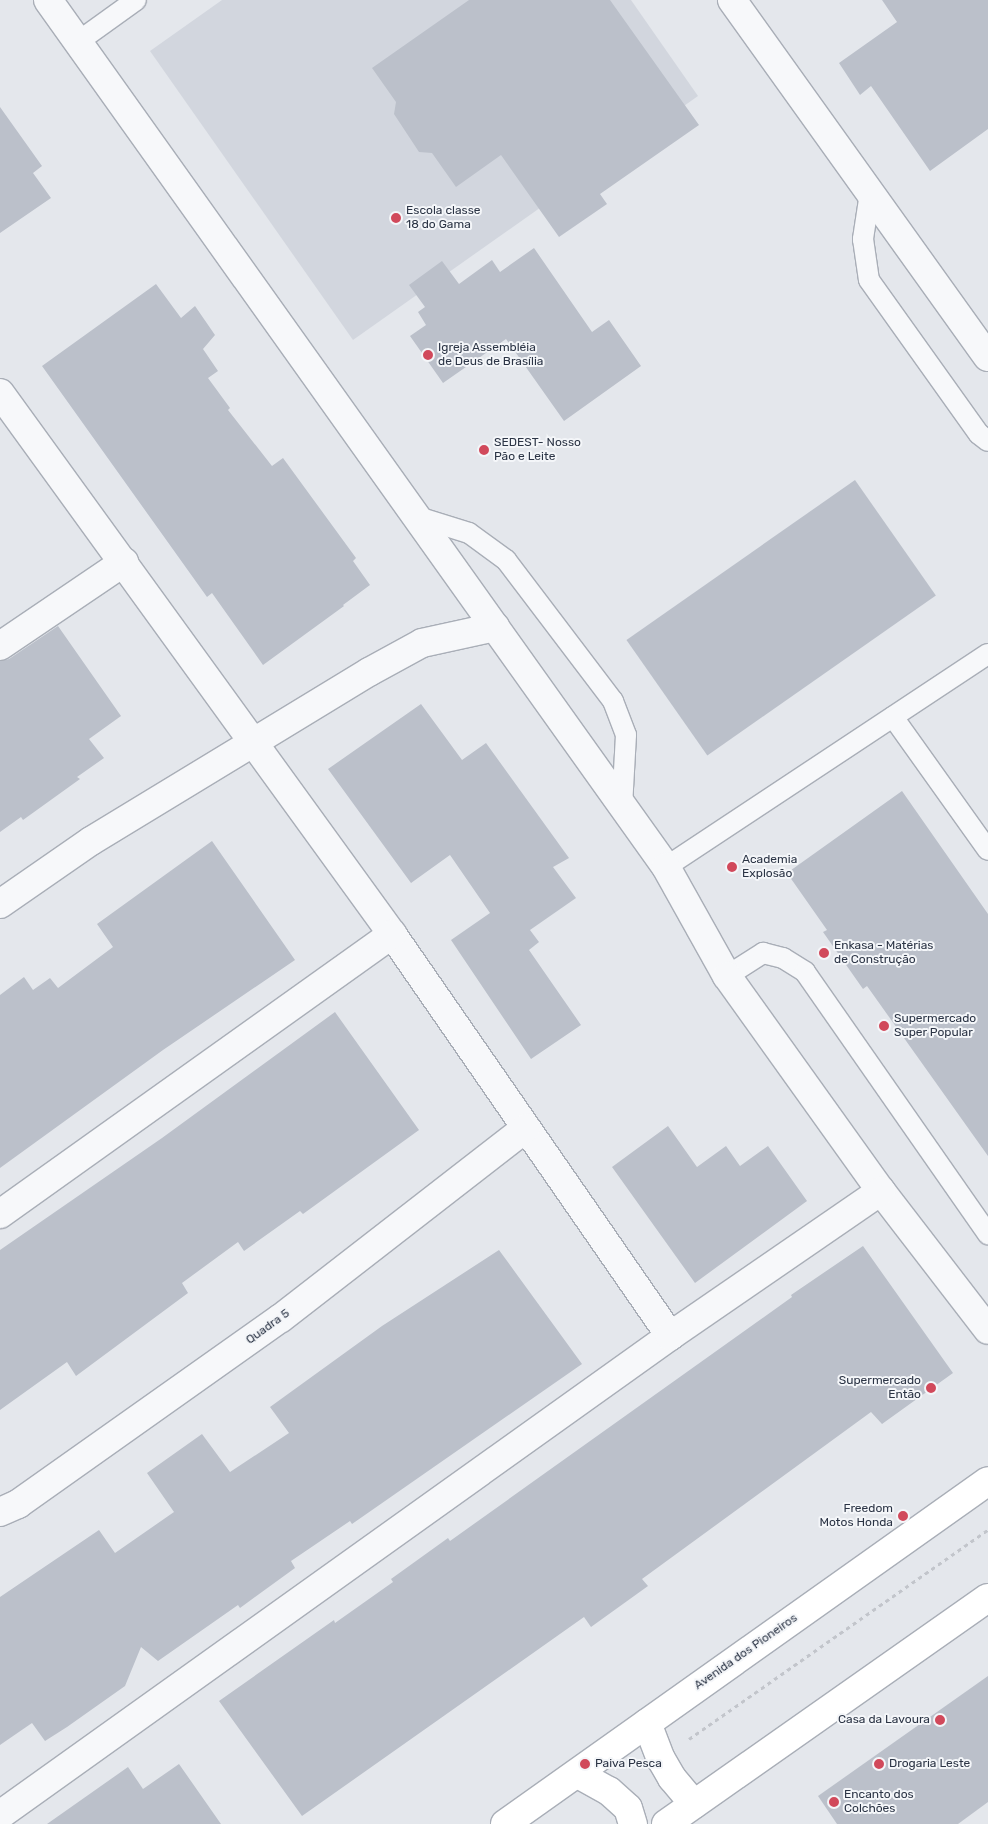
<!DOCTYPE html>
<html>
<head>
<meta charset="utf-8">
<style>
  body { margin:0 }
  #map { position:relative; width:988px; height:1824px; overflow:hidden; background:#e4e7ec; font-family:Rubik,sans-serif }
  div>[style] { position:absolute }
  [style*='--x'] { left:calc(var(--x)*1px); top:calc(var(--y)*1px); width:calc(var(--w)*1px); rotate:calc(var(--a)*1deg) }
  .built>* { inset:0; background:#d2d6de }
  .building>* { inset:0; background:#bbc0ca; transform-origin:0 0 }
  .path>* { height:3px; margin-top:-1.5px; transform-origin:0; background:repeating-linear-gradient(90deg,#c2c5cb 0 4px,transparent 0 8px) }
  .roads { filter:drop-shadow(1px 0 #a9aeb7) drop-shadow(-1px 0 #a9aeb7) drop-shadow(0 1px #a9aeb7) drop-shadow(0 -1px #a9aeb7) }
  .lane>* { height:20px; margin:-10px; padding:0 10px; transform-origin:10px; border-radius:10px; background:#f7f8fa }
  .street>* { height:28px; margin:-14px; padding:0 14px; transform-origin:14px; border-radius:14px; background:#f7f8fa }
  .primary>* { height:28px; margin:-14px; padding:0 14px; transform-origin:14px; border-radius:14px; background:#fff }
  .dots>* { width:14px; height:14px; translate:-50% -50%; box-sizing:border-box; border:2px solid #f4f6f9; border-radius:50% }
  span { translate:-50% -50%; white-space:nowrap; text-align:center; line-height:1.15; -webkit-text-stroke:4px #f4f6f9; paint-order:stroke }
  .poi-label { font-size:12px; color:#2b3445 }
  .left { translate:0 -50%; text-align:left }
  .right { translate:-100% -50%; text-align:right }
  .street-label { font-size:12px; color:#2b3445 }
</style>
</head>
<body>
<div id="map">
  <div class="built">
    <i style="clip-path:polygon(222px 0,631px 0,698px 96px,353px 340px,150px 51px)"></i>
  </div>
  <div class="building">
    <i style="clip-path:polygon(469px 0,610px 0,699px 125px,600px 194px,607px 204px,559px 237px,501px 155px,456px 187px,432px 153px,419px 152px,394px 114px,396px 102px,372px 68px)"></i>
    <i style="clip-path:polygon(882px 0,988px 0,988px 129px,930px 171px,871px 86px,860px 95px,839px 63px,897px 22px)"></i>
    <i style="clip-path:polygon(0 107px,42px 166px,33px 173px,51px 198px,0 233px)"></i>
    <i style="clip-path:polygon(534px 248px,592px 332px,609px 320px,641px 366px,564px 421px,506px 339px,443px 383px,410px 336px,426px 325px,418px 312px,425px 307px,409px 285px,442px 261px,459px 284px,492px 260px,500px 272px)"></i>
    <i style="clip-path:polygon(156px 284px,181px 318px,195px 306px,215px 335px,203px 349px,218px 371px,208px 378px,230px 408px,228px 410px,272px 466px,283px 458px,356px 558px,353px 561px,370px 585px,343px 605px,344px 606px,263px 665px,212px 593px,207px 597px,42px 366px)"></i>
    <i style="left:855px;top:480px;width:141px;height:279px;rotate:55deg"></i>
    <i style="clip-path:polygon(58px 626px,121px 716px,89px 739px,104px 758px,77px 777px,80px 779px,23px 820px,21px 817px,0 832px,0 661px,9px 659px)"></i>
    <i style="clip-path:polygon(421px 704px,462px 760px,486px 743px,569px 858px,553px 867px,576px 898px,530px 930px,539px 942px,529px 950px,581px 1025px,531px 1059px,451px 940px,490px 913px,450px 855px,411px 883px,328px 769px)"></i>
    <i style="clip-path:polygon(902px 791px,988px 914px,988px 1156px,867px 986px,863px 989px,823px 932px,827px 930px,787px 873px)"></i>
    <i style="clip-path:polygon(212px 841px,295px 960px,163px 1050px,0 1168px,0 995px,24px 977px,33px 990px,50px 978px,58px 988px,113px 947px,97px 924px)"></i>
    <i style="clip-path:polygon(335px 1012px,419px 1130px,303px 1214px,300px 1211px,244px 1251px,238px 1242px,182px 1283px,188px 1293px,76px 1376px,67px 1362px,0 1410px,0 1250px,162px 1138px)"></i>
    <i style="clip-path:polygon(668px 1126px,697px 1167px,726px 1146px,740px 1166px,768px 1146px,807px 1201px,695px 1283px,612px 1167px)"></i>
    <i style="clip-path:polygon(863px 1246px,953px 1373px,882px 1424px,871px 1412px,642px 1579px,648px 1586px,591px 1627px,584px 1617px,302px 1816px,219px 1701px,334px 1620px,335px 1623px,393px 1582px,391px 1579px,448px 1538px,450px 1541px,792px 1297px,791px 1295px)"></i>
    <i style="clip-path:polygon(499px 1250px,582px 1364px,352px 1524px,350px 1521px,291px 1561px,295px 1568px,240px 1608px,238px 1605px,158px 1661px,141px 1647px,125px 1686px,67px 1727px,45px 1741px,32px 1723px,0 1745px,0 1597px,99px 1530px,115px 1553px,174px 1512px,147px 1473px,202px 1434px,230px 1472px,289px 1433px,270px 1407px,382px 1326px)"></i>
    <i style="clip-path:polygon(988px 1676px,988px 1802px,958px 1824px,837px 1824px,818px 1796px)"></i>
    <i style="clip-path:polygon(179px 1764px,221px 1824px,47px 1824px,128px 1767px,143px 1789px)"></i>
  </div>
  <div class="path">
    <i style="--x:689;--y:1739;--w:365;--a:-35"></i>
  </div>
  <div class="roads">
    <div class="lane">
      <i style="--x:79;--y:41;--w:70;--a:-35.7"></i>
      <i style="--x:870;--y:193;--w:47;--a:98.7"></i>
      <i style="--x:863;--y:239;--w:41;--a:81.7"></i>
      <i style="--x:869;--y:280;--w:189;--a:54.5"></i>
      <i style="--x:979;--y:434;--w:11;--a:38"></i>
      <i style="--x:418;--y:517;--w:53;--a:17.4"></i>
      <i style="--x:469;--y:533;--w:46;--a:36.1"></i>
      <i style="--x:506;--y:560;--w:177;--a:52.8"></i>
      <i style="--x:613;--y:701;--w:36;--a:69"></i>
      <i style="--x:626;--y:735;--w:71;--a:93.2"></i>
      <i style="--x:893;--y:717;--w:163;--a:54.5"></i>
      <i style="--x:666;--y:867;--w:386;--a:-33.5"></i>
      <i style="--x:727;--y:976;--w:43;--a:-32.6"></i>
      <i style="--x:763;--y:953;--w:21;--a:14"></i>
      <i style="--x:783;--y:958;--w:26;--a:32"></i>
      <i style="--x:805;--y:972;--w:320;--a:55.1"></i>
    </div>
    <div class="street">
      <i style="--x:48;--y:0;--w:1065;--a:54.52"></i>
      <i style="--x:666;--y:867;--w:125;--a:60.8"></i>
      <i style="--x:727;--y:976;--w:264;--a:54.4"></i>
      <i style="--x:881;--y:1191;--w:175;--a:52.4"></i>
      <i style="--x:732;--y:0;--w:439;--a:54.4"></i>
      <i style="--x:0;--y:393;--w:668;--a:54.07"></i>
      <i style="--x:392;--y:934;--w:489;--a:55.3"></i>
      <i style="--x:0;--y:646;--w:150;--a:-34.1"></i>
      <i style="--x:0;--y:904;--w:111;--a:-34.7"></i>
      <i style="--x:91;--y:841;--w:325;--a:-31.3"></i>
      <i style="--x:369;--y:672;--w:60;--a:-28.7"></i>
      <i style="--x:422;--y:643;--w:75;--a:-12.4"></i>
      <i style="--x:0;--y:1214;--w:482;--a:-35.5"></i>
      <i style="--x:0;--y:1512;--w:20;--a:-24"></i>
      <i style="--x:18;--y:1504;--w:322;--a:-35.3"></i>
      <i style="--x:281;--y:1318;--w:310;--a:-37.8"></i>
      <i style="--x:0;--y:1815;--w:824;--a:-35.56"></i>
      <i style="--x:670;--y:1336;--w:256;--a:-34.5"></i>
    </div>
    <div class="primary">
      <i style="--x:647;--y:1723;--w:39;--a:69"></i>
      <i style="--x:661;--y:1759;--w:22;--a:60"></i>
      <i style="--x:672;--y:1778;--w:34;--a:50"></i>
      <i style="--x:578;--y:1774;--w:35;--a:29"></i>
      <i style="--x:609;--y:1791;--w:25;--a:42"></i>
      <i style="--x:628;--y:1808;--w:17;--a:73"></i>
      <i style="--x:505;--y:1824;--w:592;--a:-35.38"></i>
      <i style="--x:666;--y:1824;--w:393;--a:-35.1"></i>
    </div>
  </div>
  <div class="dots">
    <i style="left:396px;top:218px;background:#d1495b"></i>
    <i style="left:428px;top:355px;background:#d1495b"></i>
    <i style="left:484px;top:450px;background:#d1495b"></i>
    <i style="left:732px;top:867px;background:#d1495b"></i>
    <i style="left:824px;top:953px;background:#d1495b"></i>
    <i style="left:884px;top:1026px;background:#d1495b"></i>
    <i style="left:931px;top:1388px;background:#d1495b"></i>
    <i style="left:903px;top:1516px;background:#d1495b"></i>
    <i style="left:940px;top:1720px;background:#d1495b"></i>
    <i style="left:585px;top:1764px;background:#d1495b"></i>
    <i style="left:879px;top:1764px;background:#d1495b"></i>
    <i style="left:834px;top:1802px;background:#d1495b"></i>
  </div>
  <div class="poi-label">
    <span class="left" style="left:406px;top:218px">Escola classe<br>18 do Gama</span>
    <span class="left" style="left:438px;top:355px">Igreja Assembléia<br>de Deus de Brasília</span>
    <span class="left" style="left:494px;top:450px">SEDEST- Nosso<br>Pão e Leite</span>
    <span class="left" style="left:742px;top:867px">Academia<br>Explosão</span>
    <span class="left" style="left:834px;top:953px">Enkasa - Matérias<br>de Construção</span>
    <span class="left" style="left:894px;top:1026px">Supermercado<br>Super Popular</span>
    <span class="right" style="left:921px;top:1388px">Supermercado<br>Então</span>
    <span class="right" style="left:893px;top:1516px">Freedom<br>Motos Honda</span>
    <span class="right" style="left:930px;top:1720px">Casa da Lavoura</span>
    <span class="left" style="left:595px;top:1764px">Paiva Pesca</span>
    <span class="left" style="left:889px;top:1764px">Drogaria Leste</span>
    <span class="left" style="left:844px;top:1802px">Encanto dos<br>Colchões</span>
  </div>
  <div class="street-label">
    <span style="left:268px;top:1327px;rotate:-36deg">Quadra 5</span>
    <span style="left:746px;top:1652px;rotate:-35deg">Avenida dos Pioneiros</span>
  </div>
</div>
</body>
</html>
